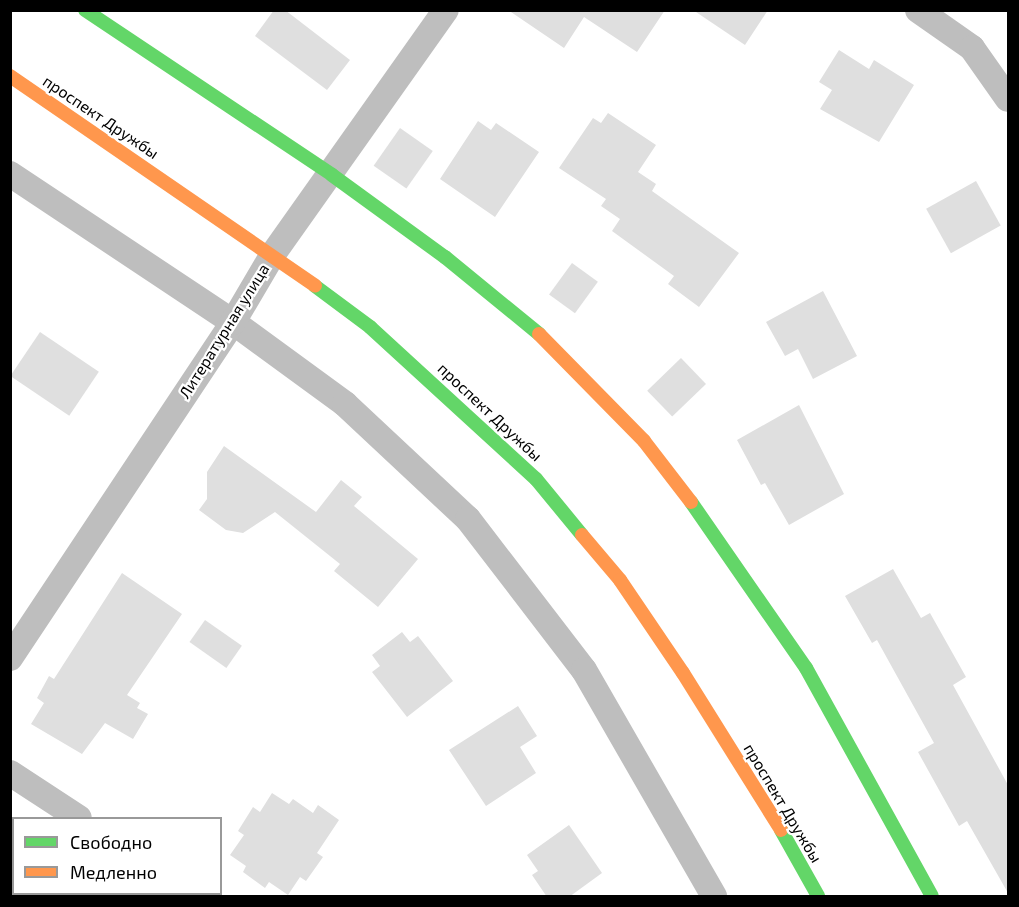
<!DOCTYPE html>
<html>
<head>
<meta charset="utf-8">
<style>
  body { margin:0 }
  #map { position:relative; width:1019px; height:907px; overflow:hidden; background:#fff; font-family:"Exo 2",sans-serif }
  div>[style] { position:absolute }
  [style*='--x'] { left:calc(var(--x)*1px); top:calc(var(--y)*1px); width:calc(var(--w)*1px); rotate:calc(var(--a)*1deg) }
  .building>* { inset:0; background:#dfdfdf; transform-origin:0 0 }
  .street>* { height:26px; margin:-13px; padding:0 13px; transform-origin:13px; border-radius:13px; background:#bebebe }
  .fast>* { height:14px; margin:-7px; padding:0 7px; transform-origin:7px; border-radius:7px; background:#63d668 }
  .slow>* { height:14px; margin:-7px; padding:0 7px; transform-origin:7px; border-radius:7px; background:#ff974d }
  span { translate:-50% -50%; white-space:nowrap; text-align:center; line-height:1.15; -webkit-text-stroke:4.5px #fff; paint-order:stroke }
  .street-label { font-size:16px; color:#000 }
  .frame { position:absolute; inset:0; border:12px solid #000; pointer-events:none }
  .legend { position:absolute; left:12px; top:817px; width:210px; height:78px; box-sizing:border-box; background:#fff; border:2px solid #999; margin:0; padding:8px 10px; list-style:none; font-size:18px; color:#000 }
  .legend li { display:flex; align-items:center; gap:12px; height:30px }
  .legend b { width:30px; border:2px solid #999 }
</style>
</head>
<body>
<div id="map">
  <div class="building">
    <i style="clip-path:polygon(274px 10px,285px 10px,350px 60px,327px 90px,255px 36px)"></i>
    <i style="clip-path:polygon(508px 10px,665px 10px,637px 52px,584px 17px,564px 48px)"></i>
    <i style="clip-path:polygon(693px 10px,768px 10px,745px 45px)"></i>
    <i style="clip-path:polygon(839px 50px,869px 69px,874px 60px,914px 85px,879px 142px,820px 109px,832px 90px,819px 82px)"></i>
    <i style="clip-path:polygon(608px 113px,656px 145px,638px 172px,656px 184px,652px 191px,739px 253px,699px 307px,668px 284px,674px 276px,612px 231px,620px 219px,601px 206px,606px 199px,559px 168px,593px 118px,601px 123px)"></i>
    <i style="clip-path:polygon(478px 121px,491px 130px,496px 123px,539px 152px,495px 217px,440px 179px)"></i>
    <i style="left:400px;top:128px;width:40px;height:46px;rotate:35deg"></i>
    <i style="left:976px;top:181px;width:51px;height:57px;rotate:61deg"></i>
    <i style="left:572px;top:263px;width:32px;height:39px;rotate:36deg"></i>
    <i style="clip-path:polygon(823px 291px,857px 356px,813px 379px,798px 349px,785px 356px,766px 322px)"></i>
    <i style="left:40px;top:332px;width:71px;height:53px;rotate:34deg"></i>
    <i style="left:681px;top:358px;width:36px;height:47px;rotate:46deg"></i>
    <i style="clip-path:polygon(799px 405px,844px 494px,789px 525px,765px 483px,761px 485px,737px 440px)"></i>
    <i style="clip-path:polygon(224px 446px,316px 512px,341px 480px,362px 497px,354px 506px,418px 559px,378px 607px,334px 571px,340px 564px,275px 512px,243px 533px,226px 530px,199px 510px,207px 499px,207px 472px)"></i>
    <i style="clip-path:polygon(893px 569px,921px 618px,930px 613px,966px 677px,953px 685px,1008px 785px,1008px 893px,967px 821px,959px 826px,918px 752px,934px 743px,877px 640px,872px 643px,845px 596px)"></i>
    <i style="clip-path:polygon(122px 573px,182px 614px,127px 695px,140px 703px,137px 708px,148px 714px,133px 739px,105px 723px,82px 754px,31px 724px,44px 703px,37px 698px,49px 676px,54px 679px)"></i>
    <i style="left:205px;top:620px;width:45px;height:27px;rotate:35deg"></i>
    <i style="clip-path:polygon(402px 632px,410px 642px,418px 636px,453px 681px,407px 717px,372px 672px,380px 666px,372px 655px)"></i>
    <i style="clip-path:polygon(518px 706px,537px 736px,520px 747px,536px 773px,486px 806px,449px 750px)"></i>
    <i style="clip-path:polygon(272px 793px,289px 804px,293px 799px,313px 813px,318px 805px,339px 820px,317px 853px,323px 857px,306px 881px,300px 877px,288px 895px,269px 882px,265px 888px,243px 872px,246px 866px,230px 855px,244px 835px,238px 831px,253px 807px,260px 812px)"></i>
    <i style="clip-path:polygon(569px 825px,602px 873px,569px 897px,547px 897px,532px 875px,538px 871px,527px 855px)"></i>
  </div>
  <div class="street">
    <i style="--x:918;--y:10;--w:66;--a:35.1"></i>
    <i style="--x:972;--y:48;--w:62;--a:54.8"></i>
    <i style="--x:10;--y:174;--w:268;--a:33.6"></i>
    <i style="--x:233;--y:322;--w:139;--a:36.2"></i>
    <i style="--x:345;--y:404;--w:168;--a:43.1"></i>
    <i style="--x:468;--y:519;--w:190;--a:52.5"></i>
    <i style="--x:584;--y:670;--w:261;--a:60.1"></i>
    <i style="--x:10;--y:658;--w:403;--a:-56.4"></i>
    <i style="--x:233;--y:322;--w:79;--a:-59.5"></i>
    <i style="--x:273;--y:254;--w:299;--a:-54.7"></i>
    <i style="--x:10;--y:773;--w:82;--a:33.1"></i>
    <i style="--x:191;--y:894;--w:4;--a:27"></i>
  </div>
  <div class="fast">
    <i style="--x:85;--y:10;--w:297;--a:33.7"></i>
    <i style="--x:332;--y:175;--w:140;--a:36"></i>
    <i style="--x:445;--y:257;--w:122;--a:39.3"></i>
    <i style="--x:315;--y:286;--w:69;--a:36.7"></i>
    <i style="--x:370;--y:327;--w:225;--a:42.5"></i>
    <i style="--x:536;--y:479;--w:72;--a:50.6"></i>
    <i style="--x:691;--y:502;--w:202;--a:55.3"></i>
    <i style="--x:806;--y:668;--w:260;--a:61.1"></i>
    <i style="--x:781;--y:830;--w:76;--a:60.7"></i>
  </div>
  <div class="slow">
    <i style="--x:10;--y:76;--w:370;--a:34.5"></i>
    <i style="--x:539;--y:334;--w:150;--a:45.5"></i>
    <i style="--x:644;--y:441;--w:77;--a:52.4"></i>
    <i style="--x:582;--y:535;--w:59;--a:49.8"></i>
    <i style="--x:620;--y:580;--w:112;--a:55.9"></i>
    <i style="--x:683;--y:673;--w:185;--a:58"></i>
  </div>
  <div class="street-label">
    <span style="left:101px;top:117px;rotate:34deg">проспект Дружбы</span>
    <span style="left:224px;top:331px;rotate:-58deg">Литературная улица</span>
    <span style="left:490px;top:412px;rotate:43deg">проспект Дружбы</span>
    <span style="left:783px;top:803px;rotate:59deg">проспект Дружбы</span>
  </div>
  <div class="frame"></div>
  <ul class="legend">
  <li><b style="height:8px;background:#63d668"></b>Свободно</li>
  <li><b style="height:8px;background:#ff974d"></b>Медленно</li>
  </ul>
</div>
</body>
</html>
